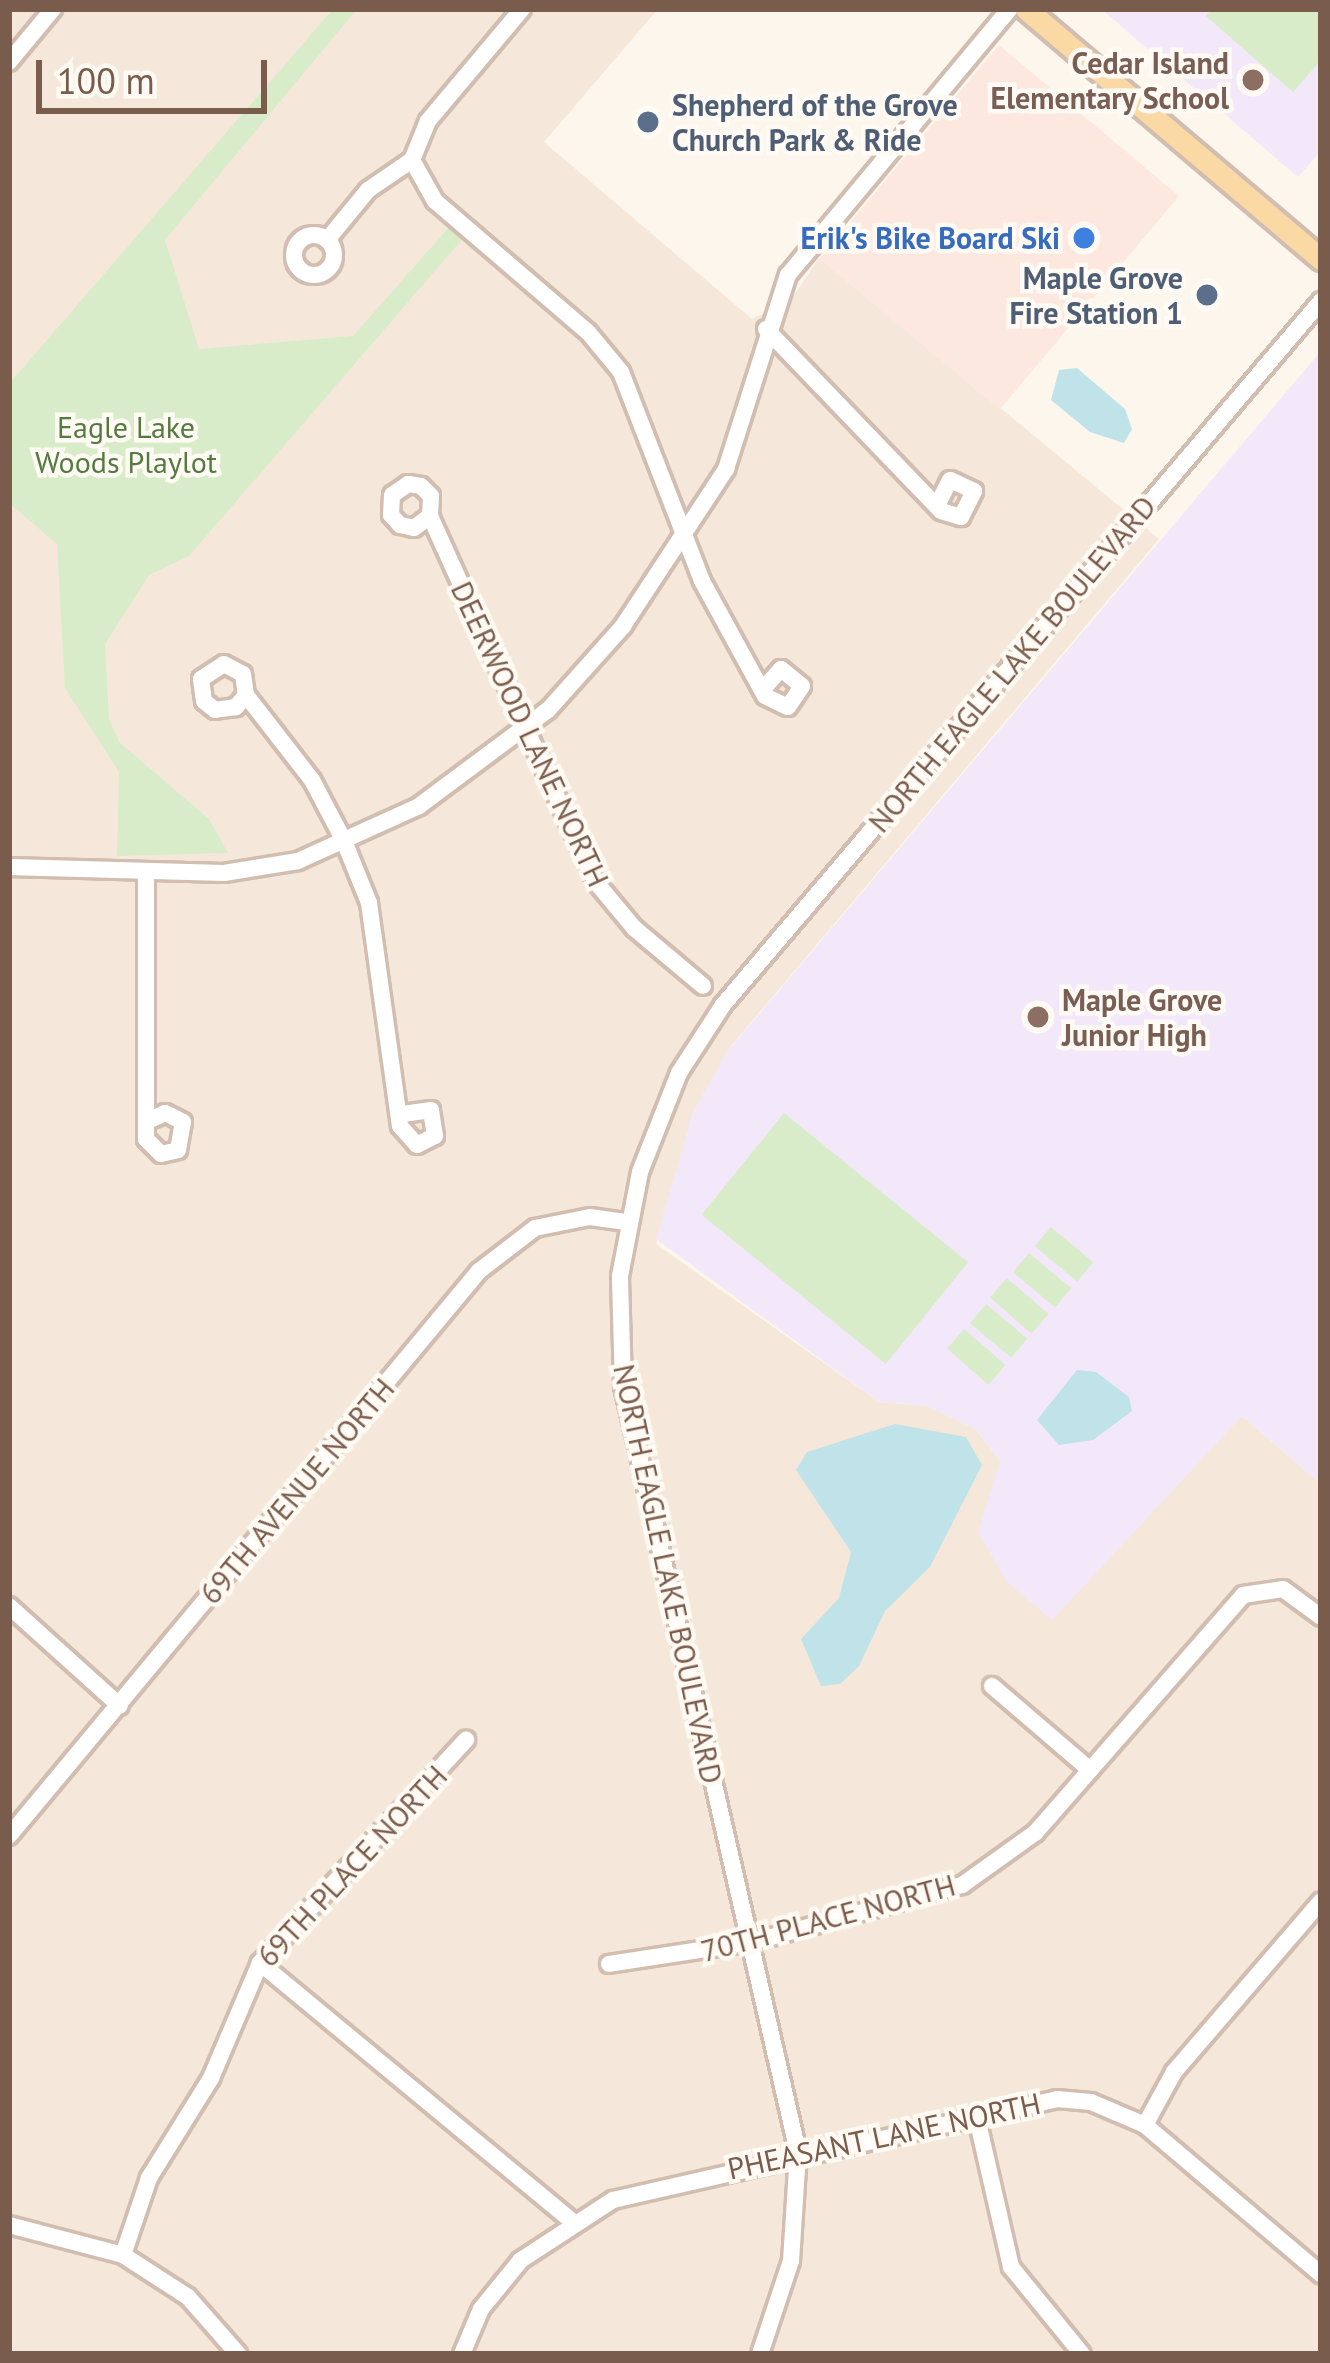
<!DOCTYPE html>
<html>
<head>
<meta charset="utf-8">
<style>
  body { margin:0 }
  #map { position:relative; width:1330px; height:2363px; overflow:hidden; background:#fdf6ec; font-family:"PT Sans",sans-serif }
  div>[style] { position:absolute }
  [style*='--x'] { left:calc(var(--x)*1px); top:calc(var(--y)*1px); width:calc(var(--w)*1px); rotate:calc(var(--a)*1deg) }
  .residential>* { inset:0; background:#f5e8da }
  .commercial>* { inset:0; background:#fde8e0; transform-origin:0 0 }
  .education>* { inset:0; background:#f3e8fa }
  .green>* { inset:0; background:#d8ecc9; transform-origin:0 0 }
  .water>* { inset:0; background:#bfe3e8 }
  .roads { filter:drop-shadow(3px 0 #d1beb0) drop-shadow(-3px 0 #d1beb0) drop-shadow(0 3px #d1beb0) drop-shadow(0 -3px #d1beb0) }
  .minor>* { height:16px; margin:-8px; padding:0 8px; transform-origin:8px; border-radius:8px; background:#fff }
  .minor>.ring { margin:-8px; padding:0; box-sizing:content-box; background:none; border:16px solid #fff; border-radius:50% }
  .major>* { height:21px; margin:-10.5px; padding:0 10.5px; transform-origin:10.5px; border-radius:10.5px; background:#fbd9a5 }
  .dots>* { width:33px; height:33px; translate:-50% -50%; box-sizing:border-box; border:6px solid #fffaf3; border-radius:50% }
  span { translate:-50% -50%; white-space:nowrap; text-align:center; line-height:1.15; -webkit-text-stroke:9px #fffaf3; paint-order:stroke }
  .education-label { font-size:30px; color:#785e54; font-weight:700 }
  .right { translate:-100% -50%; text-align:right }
  .left { translate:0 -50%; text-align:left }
  .service-label { font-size:30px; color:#4e5e75; font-weight:700 }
  .shop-label { font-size:30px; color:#366cbe; font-weight:700 }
  .park-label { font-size:30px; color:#537a41 }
  .street-label { font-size:30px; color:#7a5c4d }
  .frame { position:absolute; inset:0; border:12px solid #7a5c4d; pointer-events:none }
  .scale { position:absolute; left:36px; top:60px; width:231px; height:54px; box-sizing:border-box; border:6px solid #7a5c4d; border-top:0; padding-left:15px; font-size:36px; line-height:42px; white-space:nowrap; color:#7a5c4d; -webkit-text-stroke:9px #fffaf3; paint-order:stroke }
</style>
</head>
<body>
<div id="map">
  <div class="residential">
    <i style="clip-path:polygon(9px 9px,658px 9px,544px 142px,752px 319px,790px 301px,819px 258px,1159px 539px,732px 1045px,693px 1113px,656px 1244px,879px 1402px,928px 1406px,975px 1429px,1000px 1460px,1242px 1416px,1321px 1484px,1321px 2354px,9px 2354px)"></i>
  </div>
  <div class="commercial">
    <i style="left:999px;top:45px;width:235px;height:279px;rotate:40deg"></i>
  </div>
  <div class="education">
    <i style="clip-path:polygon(1101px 9px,1321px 9px,1321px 151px,1298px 177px)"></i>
    <i style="clip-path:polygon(1321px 351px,1321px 1484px,1242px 1416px,1052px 1620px,1007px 1582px,978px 1532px,1000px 1460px,975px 1429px,928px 1406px,879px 1402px,656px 1239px,693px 1113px,726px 1053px)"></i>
  </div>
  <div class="green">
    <i style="clip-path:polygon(333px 9px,357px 9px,165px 240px,199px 349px,353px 336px,451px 225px,465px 236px,189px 556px,149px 575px,105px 644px,109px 719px,119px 742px,209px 819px,228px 853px,117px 856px,119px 772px,65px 688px,57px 544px,9px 503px,9px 384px)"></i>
    <i style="clip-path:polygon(1212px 9px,1321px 9px,1321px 60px,1293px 92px,1206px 16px)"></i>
    <i style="left:784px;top:1113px;width:237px;height:131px;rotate:39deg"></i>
    <i style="left:1051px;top:1227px;width:55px;height:25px;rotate:40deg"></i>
    <i style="left:1029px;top:1253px;width:55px;height:25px;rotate:40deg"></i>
    <i style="left:1007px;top:1278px;width:55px;height:26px;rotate:41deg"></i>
    <i style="left:986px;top:1304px;width:54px;height:25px;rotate:40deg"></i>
    <i style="left:964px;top:1329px;width:55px;height:26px;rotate:41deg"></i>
  </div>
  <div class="water">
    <i style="clip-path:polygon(1077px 368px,1125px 409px,1132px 429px,1124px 443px,1090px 432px,1051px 400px,1059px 370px)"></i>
    <i style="clip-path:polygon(1077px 1370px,1096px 1372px,1129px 1397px,1132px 1411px,1093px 1440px,1059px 1445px,1037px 1420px)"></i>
    <i style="clip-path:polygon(895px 1424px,966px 1437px,982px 1465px,930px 1567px,885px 1611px,859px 1666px,840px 1684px,821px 1686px,801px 1639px,839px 1598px,851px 1552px,796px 1470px,807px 1452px)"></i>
  </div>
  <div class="roads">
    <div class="minor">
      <i style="--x:9;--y:62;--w:69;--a:-50.3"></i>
      <i style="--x:412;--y:160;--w:47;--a:60.7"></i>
      <i style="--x:435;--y:201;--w:201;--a:40.6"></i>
      <i style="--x:588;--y:332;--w:52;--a:50.5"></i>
      <i style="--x:621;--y:372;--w:224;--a:68.8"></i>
      <i style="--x:702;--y:581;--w:131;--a:61.3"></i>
      <i style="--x:765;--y:696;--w:25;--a:26"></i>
      <i style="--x:788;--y:707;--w:25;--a:-56"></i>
      <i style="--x:802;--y:686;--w:27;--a:-141"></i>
      <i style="--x:781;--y:669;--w:27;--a:132"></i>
      <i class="ring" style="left:294px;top:235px;width:24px;height:24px"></i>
      <i style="--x:327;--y:240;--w:65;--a:-50.6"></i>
      <i style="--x:368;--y:190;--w:53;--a:-34.3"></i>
      <i style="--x:412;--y:160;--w:42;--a:-67.7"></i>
      <i style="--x:428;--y:121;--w:146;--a:-50"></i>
      <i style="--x:766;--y:329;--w:252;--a:46.1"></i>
      <i style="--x:941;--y:511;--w:21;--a:17"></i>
      <i style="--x:961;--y:517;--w:29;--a:-63"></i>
      <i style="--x:974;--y:491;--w:26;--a:-155"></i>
      <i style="--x:950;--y:480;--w:27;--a:117"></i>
      <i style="--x:430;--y:516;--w:20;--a:-87"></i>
      <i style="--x:431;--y:496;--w:14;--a:-135"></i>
      <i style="--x:421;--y:486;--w:13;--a:-171"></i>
      <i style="--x:408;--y:484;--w:19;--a:145"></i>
      <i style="--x:392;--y:495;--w:20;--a:93"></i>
      <i style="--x:391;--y:515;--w:13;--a:48"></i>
      <i style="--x:400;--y:525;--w:14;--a:12"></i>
      <i style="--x:414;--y:528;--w:20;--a:-37"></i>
      <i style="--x:430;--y:516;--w:401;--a:65.7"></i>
      <i style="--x:595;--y:881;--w:61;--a:50.3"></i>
      <i style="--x:634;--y:928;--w:90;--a:40"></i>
      <i style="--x:246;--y:695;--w:16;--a:130"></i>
      <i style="--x:236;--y:707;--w:21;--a:172"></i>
      <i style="--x:215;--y:710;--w:14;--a:-141"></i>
      <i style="--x:204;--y:701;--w:22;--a:-98"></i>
      <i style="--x:201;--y:679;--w:27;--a:-33"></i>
      <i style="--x:224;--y:664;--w:21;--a:28"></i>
      <i style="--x:243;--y:674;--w:21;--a:82"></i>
      <i style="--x:246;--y:695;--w:108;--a:52.2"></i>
      <i style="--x:312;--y:780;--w:69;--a:62.3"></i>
      <i style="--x:344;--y:841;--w:67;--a:68"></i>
      <i style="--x:369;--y:903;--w:225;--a:82.1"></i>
      <i style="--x:400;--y:1126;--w:25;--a:48"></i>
      <i style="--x:417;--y:1145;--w:20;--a:-27"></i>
      <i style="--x:435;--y:1136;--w:26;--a:-99"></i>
      <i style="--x:431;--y:1110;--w:27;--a:172"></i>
      <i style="--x:9;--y:867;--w:215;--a:1.6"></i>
      <i style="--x:224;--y:873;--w:75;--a:-9.2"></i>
      <i style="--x:298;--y:861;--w:133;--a:-24.4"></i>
      <i style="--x:419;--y:806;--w:161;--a:-36.7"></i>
      <i style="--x:548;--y:710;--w:113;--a:-48.2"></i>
      <i style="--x:623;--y:626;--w:188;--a:-56.7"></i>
      <i style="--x:726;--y:469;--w:204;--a:-72.3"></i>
      <i style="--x:788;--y:275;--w:346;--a:-50.2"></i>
      <i style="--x:146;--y:874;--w:265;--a:90"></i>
      <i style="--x:146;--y:1139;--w:21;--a:45"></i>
      <i style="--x:161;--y:1154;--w:17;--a:-13"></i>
      <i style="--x:178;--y:1150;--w:28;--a:-80"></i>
      <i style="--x:183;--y:1122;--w:20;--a:-153"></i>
      <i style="--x:165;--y:1113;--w:14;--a:155"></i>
      <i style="--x:9;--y:1606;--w:149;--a:42"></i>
      <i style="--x:992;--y:1686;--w:129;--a:40.6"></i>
      <i style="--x:9;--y:1836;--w:735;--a:-50.24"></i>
      <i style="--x:479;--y:1271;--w:71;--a:-37.5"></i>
      <i style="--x:535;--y:1228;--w:56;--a:-11.3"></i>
      <i style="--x:590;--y:1217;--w:37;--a:8"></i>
      <i style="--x:260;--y:1963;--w:403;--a:39.6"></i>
      <i style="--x:609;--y:1964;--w:146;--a:-8.7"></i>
      <i style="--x:753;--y:1942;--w:217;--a:-15.3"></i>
      <i style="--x:962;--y:1885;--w:90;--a:-35.5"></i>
      <i style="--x:1035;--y:1833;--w:316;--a:-48.8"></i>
      <i style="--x:1243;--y:1595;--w:40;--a:-8.5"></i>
      <i style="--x:1283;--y:1589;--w:47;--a:36.4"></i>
      <i style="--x:976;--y:2114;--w:157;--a:77.1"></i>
      <i style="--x:1011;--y:2267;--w:112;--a:50.8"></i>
      <i style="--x:1145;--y:2125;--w:60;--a:-61.3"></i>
      <i style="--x:1174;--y:2072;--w:225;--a:-49.3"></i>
      <i style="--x:9;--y:2225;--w:118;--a:14.7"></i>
      <i style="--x:123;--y:2255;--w:77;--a:32.9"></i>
      <i style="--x:188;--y:2297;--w:76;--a:48.7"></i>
      <i style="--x:123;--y:2255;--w:81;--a:-71.3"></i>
      <i style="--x:149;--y:2178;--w:118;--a:-58.2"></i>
      <i style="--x:211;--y:2078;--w:125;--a:-66.9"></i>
      <i style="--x:260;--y:1963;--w:304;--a:-47.3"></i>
      <i style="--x:462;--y:2354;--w:49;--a:-67.1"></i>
      <i style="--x:481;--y:2309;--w:63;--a:-50.8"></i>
      <i style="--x:521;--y:2260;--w:110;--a:-33.1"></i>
      <i style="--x:613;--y:2200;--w:455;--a:-12.8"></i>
      <i style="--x:1057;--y:2099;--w:34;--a:5"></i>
      <i style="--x:1091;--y:2102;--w:59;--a:23.1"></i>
      <i style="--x:1145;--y:2125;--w:231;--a:40.3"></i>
      <i style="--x:760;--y:2354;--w:98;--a:-71.6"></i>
      <i style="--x:791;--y:2261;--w:109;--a:-86.3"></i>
      <i style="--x:798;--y:2152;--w:786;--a:-102.87"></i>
      <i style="--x:623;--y:1386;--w:110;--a:-91.6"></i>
      <i style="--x:620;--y:1276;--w:106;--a:-79.1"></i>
      <i style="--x:640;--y:1172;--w:106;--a:-68.5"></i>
      <i style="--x:679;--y:1073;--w:81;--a:-57.1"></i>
      <i style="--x:723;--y:1005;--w:924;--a:-49.65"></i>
    </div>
    <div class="major">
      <i style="--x:1026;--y:9;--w:387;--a:40.3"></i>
    </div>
  </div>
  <div class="dots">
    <i style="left:1253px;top:80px;background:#8d6e63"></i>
    <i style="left:648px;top:122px;background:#5c6f8a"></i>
    <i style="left:1084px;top:238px;background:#3f7fe0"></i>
    <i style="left:1207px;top:295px;background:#5c6f8a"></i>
    <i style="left:1038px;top:1017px;background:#8d6e63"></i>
  </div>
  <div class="education-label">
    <span class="right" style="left:1229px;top:80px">Cedar Island<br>Elementary School</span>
    <span class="left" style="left:1062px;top:1017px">Maple Grove<br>Junior High</span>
  </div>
  <div class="service-label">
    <span class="left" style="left:672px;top:122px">Shepherd of the Grove<br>Church Park &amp; Ride</span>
    <span class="right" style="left:1183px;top:295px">Maple Grove<br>Fire Station 1</span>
  </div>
  <div class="shop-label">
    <span class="right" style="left:1060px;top:238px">Erik's Bike Board Ski</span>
  </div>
  <div class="park-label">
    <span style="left:126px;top:444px">Eagle Lake<br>Woods Playlot</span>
  </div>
  <div class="street-label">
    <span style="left:1012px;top:664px;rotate:-50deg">NORTH EAGLE LAKE BOULEVARD</span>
    <span style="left:530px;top:734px;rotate:65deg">DEERWOOD LANE NORTH</span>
    <span style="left:297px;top:1491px;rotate:-50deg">69TH AVENUE NORTH</span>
    <span style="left:668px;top:1574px;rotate:78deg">NORTH EAGLE LAKE BOULEVARD</span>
    <span style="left:352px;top:1866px;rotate:-47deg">69TH PLACE NORTH</span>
    <span style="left:828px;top:1918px;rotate:-15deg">70TH PLACE NORTH</span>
    <span style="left:884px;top:2136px;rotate:-12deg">PHEASANT LANE NORTH</span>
  </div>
  <div class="frame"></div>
  <div class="scale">100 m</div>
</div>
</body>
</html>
